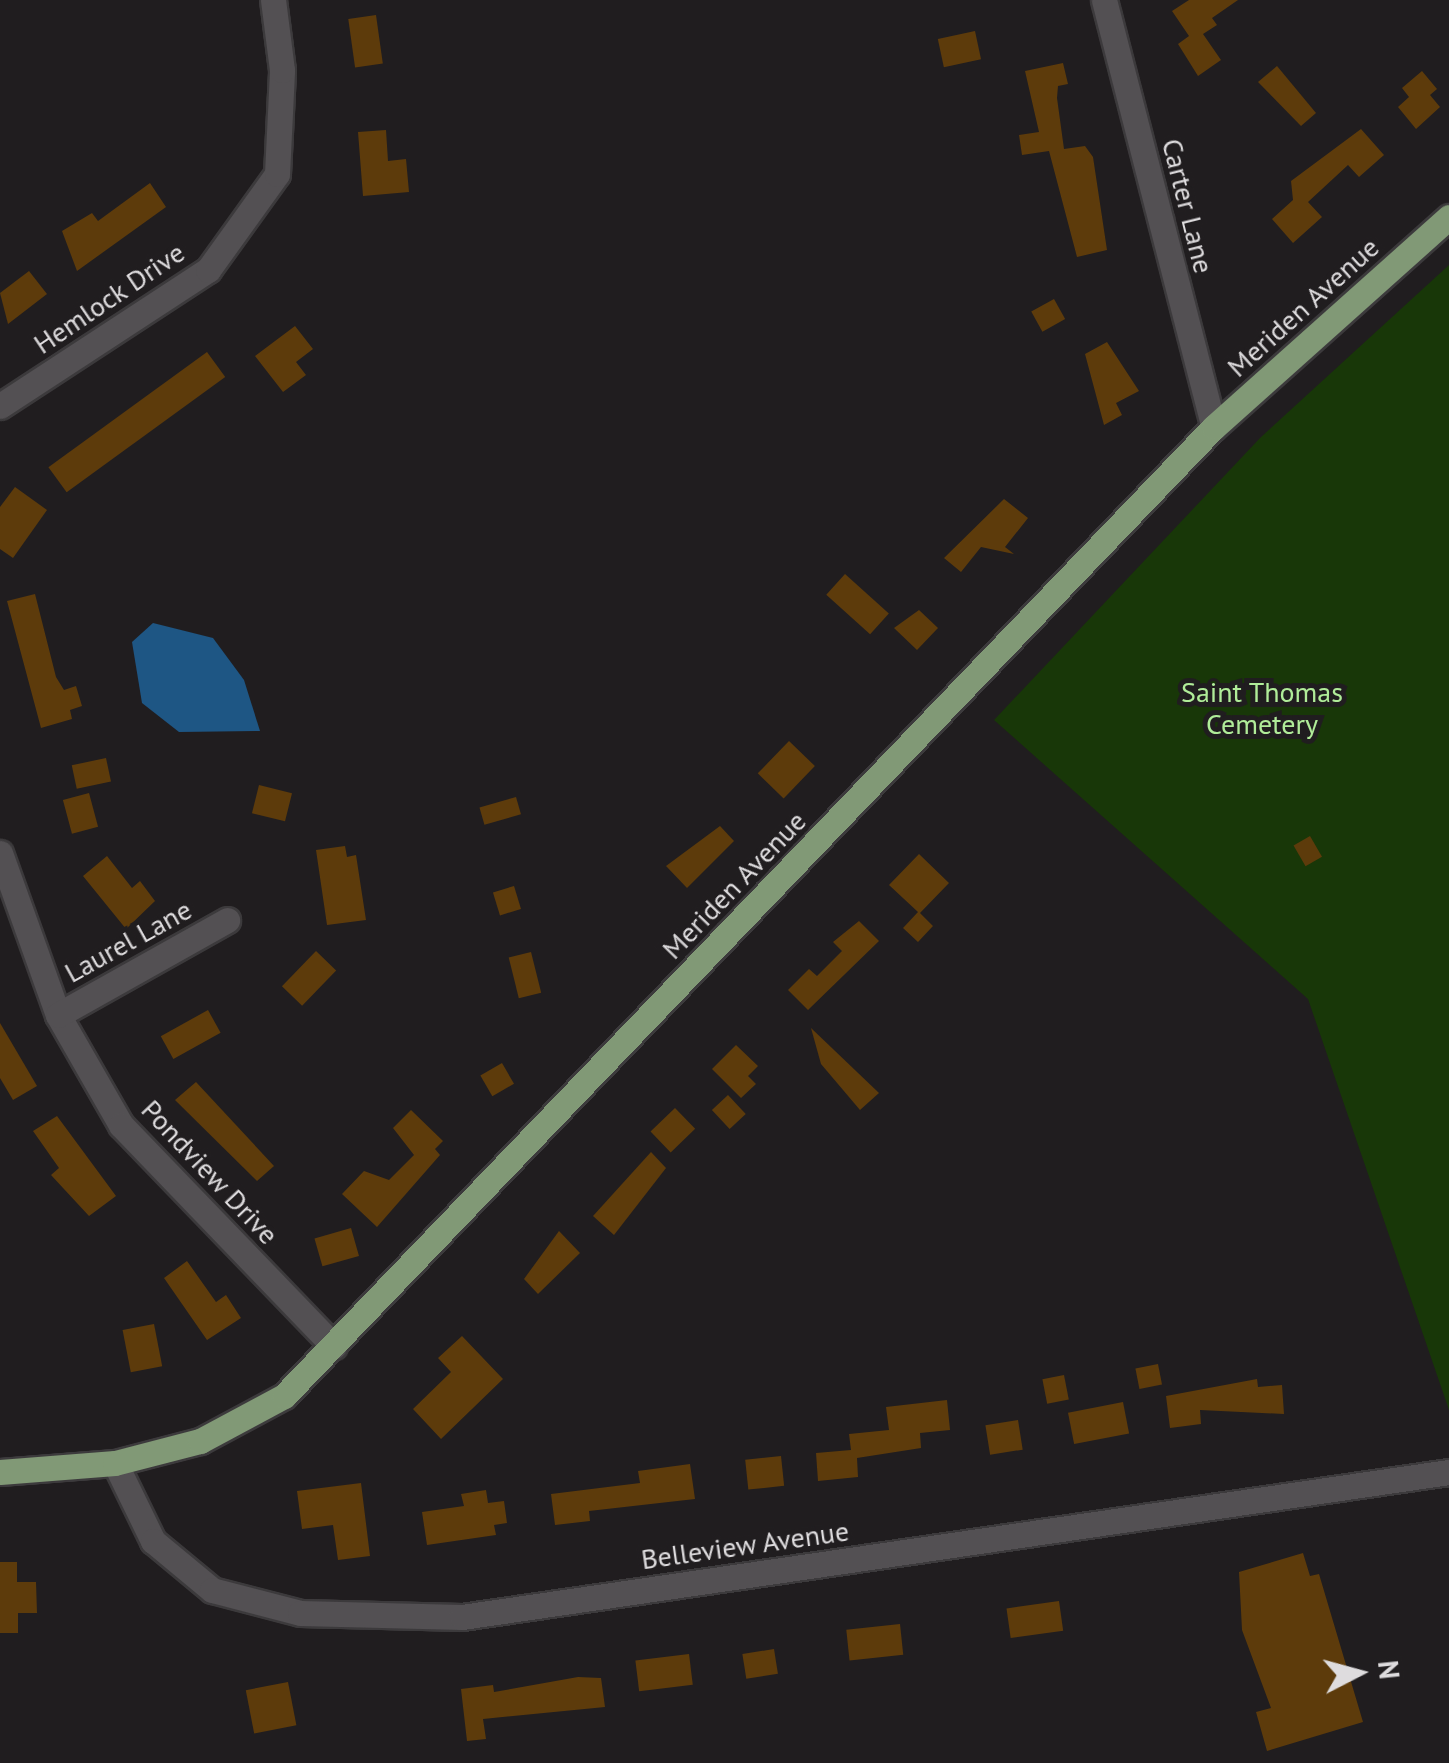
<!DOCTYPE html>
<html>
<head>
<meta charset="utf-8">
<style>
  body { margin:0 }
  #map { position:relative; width:1449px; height:1763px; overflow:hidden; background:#201d1f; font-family:"PT Sans",sans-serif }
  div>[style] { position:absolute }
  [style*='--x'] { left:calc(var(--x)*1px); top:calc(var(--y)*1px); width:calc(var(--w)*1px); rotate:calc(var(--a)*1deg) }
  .green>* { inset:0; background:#183708 }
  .water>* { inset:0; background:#1e5684 }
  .building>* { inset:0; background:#5d3b0b; transform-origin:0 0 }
  .roads { filter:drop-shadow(2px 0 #3c3a3c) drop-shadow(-2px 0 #3c3a3c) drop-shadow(0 2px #3c3a3c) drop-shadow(0 -2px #3c3a3c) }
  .minor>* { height:25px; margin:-12.5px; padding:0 12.5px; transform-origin:12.5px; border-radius:12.5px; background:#535053 }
  .major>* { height:25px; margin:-12.5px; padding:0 12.5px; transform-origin:12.5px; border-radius:12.5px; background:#819976 }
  span { translate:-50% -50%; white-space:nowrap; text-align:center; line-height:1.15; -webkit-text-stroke:10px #201d1f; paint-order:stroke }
  .street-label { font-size:28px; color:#dedcde }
  .park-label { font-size:28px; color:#b0ec99 }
  .north { position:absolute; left:1309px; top:1623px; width:100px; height:100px; -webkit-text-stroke:8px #201d1f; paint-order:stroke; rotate:84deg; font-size:28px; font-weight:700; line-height:40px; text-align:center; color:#dedcde }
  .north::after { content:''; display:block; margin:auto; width:35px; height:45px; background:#dedcde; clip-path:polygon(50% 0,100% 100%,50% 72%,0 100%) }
</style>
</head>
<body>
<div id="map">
  <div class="green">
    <i style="clip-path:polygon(1449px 265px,1449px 1410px,1308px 999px,994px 720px,1260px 438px)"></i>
  </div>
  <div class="water">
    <i style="clip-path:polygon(153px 623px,213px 638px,244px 680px,260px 731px,179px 732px,142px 703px,132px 642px)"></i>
  </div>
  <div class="building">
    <i style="clip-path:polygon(1189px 0,1238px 0,1212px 18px,1217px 25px,1203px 34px,1221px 60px,1198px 76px,1178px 44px,1189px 36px,1172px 11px)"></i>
    <i style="left:376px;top:15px;width:49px;height:28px;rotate:82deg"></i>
    <i style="left:975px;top:31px;width:29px;height:38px;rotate:78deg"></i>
    <i style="clip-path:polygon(1063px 63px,1068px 84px,1058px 86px,1057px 98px,1064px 149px,1085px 146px,1093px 157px,1107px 250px,1077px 257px,1049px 151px,1022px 155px,1019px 135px,1039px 132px,1025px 71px)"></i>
    <i style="clip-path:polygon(1277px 66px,1316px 113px,1301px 126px,1258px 82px)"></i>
    <i style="clip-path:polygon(1422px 71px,1437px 89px,1430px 95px,1440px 107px,1416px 129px,1398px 107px,1409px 97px,1402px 88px)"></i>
    <i style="clip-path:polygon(1361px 129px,1384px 155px,1359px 177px,1348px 165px,1308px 202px,1322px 217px,1293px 243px,1272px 219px,1293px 200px,1291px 181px)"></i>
    <i style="clip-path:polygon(386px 130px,388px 161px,406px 159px,409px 192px,363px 196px,358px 132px)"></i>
    <i style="clip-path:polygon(150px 183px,166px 207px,77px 271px,62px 231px,92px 213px,98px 221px)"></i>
    <i style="clip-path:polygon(29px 271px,47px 294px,8px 324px,0 293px)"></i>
    <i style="left:1054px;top:299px;width:23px;height:26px;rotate:61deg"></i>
    <i style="clip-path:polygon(295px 326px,313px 349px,296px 362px,306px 375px,283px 392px,255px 356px)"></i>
    <i style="clip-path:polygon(1107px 342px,1139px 391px,1116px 403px,1122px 415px,1104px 425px,1085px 354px)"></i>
    <i style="left:207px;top:352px;width:31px;height:196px;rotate:54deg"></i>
    <i style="clip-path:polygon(15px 487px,47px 510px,13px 558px,0 549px,0 507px)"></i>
    <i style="clip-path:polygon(1004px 499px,1028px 518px,1005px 547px,1014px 554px,981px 547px,961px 572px,944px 558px)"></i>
    <i style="left:845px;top:574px;width:59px;height:28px;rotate:42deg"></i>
    <i style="clip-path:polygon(35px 594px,56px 677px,64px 690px,76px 686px,82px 706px,70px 710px,72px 719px,41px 728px,7px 601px)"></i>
    <i style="clip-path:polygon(919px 610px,938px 628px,917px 650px,894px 628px)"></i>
    <i style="left:789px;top:741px;width:36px;height:45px;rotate:44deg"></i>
    <i style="left:106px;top:758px;width:24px;height:35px;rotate:78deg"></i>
    <i style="left:259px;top:785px;width:34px;height:29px;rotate:14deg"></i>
    <i style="left:89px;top:793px;width:35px;height:27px;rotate:75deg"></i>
    <i style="left:516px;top:797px;width:18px;height:38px;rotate:74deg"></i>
    <i style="clip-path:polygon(720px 826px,734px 841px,687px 888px,666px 866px)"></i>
    <i style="left:1310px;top:836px;width:24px;height:19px;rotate:60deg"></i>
    <i style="clip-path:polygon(345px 846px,347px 857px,356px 855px,366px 920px,327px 925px,316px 850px)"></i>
    <i style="clip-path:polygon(919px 854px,949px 883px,920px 913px,933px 926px,918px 942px,903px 928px,918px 912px,889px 885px)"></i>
    <i style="clip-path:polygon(107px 856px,132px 888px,140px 881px,155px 901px,126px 929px,83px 876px)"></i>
    <i style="left:514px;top:886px;width:24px;height:22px;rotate:73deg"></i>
    <i style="clip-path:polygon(859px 921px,879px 941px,808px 1010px,788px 990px,809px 969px,817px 976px,842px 951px,833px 942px)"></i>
    <i style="left:316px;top:951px;width:28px;height:49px;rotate:44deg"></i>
    <i style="left:531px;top:952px;width:42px;height:23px;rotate:76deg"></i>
    <i style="left:208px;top:1010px;width:26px;height:54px;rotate:61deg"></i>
    <i style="clip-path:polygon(0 1023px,37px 1086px,13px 1100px,0 1078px)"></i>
    <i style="clip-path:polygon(811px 1028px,879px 1093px,860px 1110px,821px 1064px)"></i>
    <i style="clip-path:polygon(736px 1045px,758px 1066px,748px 1076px,756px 1084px,741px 1098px,712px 1069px)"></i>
    <i style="left:502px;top:1063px;width:24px;height:25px;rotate:60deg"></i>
    <i style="clip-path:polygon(196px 1082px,274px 1166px,257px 1181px,175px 1100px)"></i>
    <i style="left:728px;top:1095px;width:26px;height:22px;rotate:47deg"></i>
    <i style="left:675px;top:1108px;width:29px;height:34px;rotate:46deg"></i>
    <i style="clip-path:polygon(411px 1110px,443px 1141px,435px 1149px,440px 1155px,377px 1227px,342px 1194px,364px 1171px,389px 1180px,414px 1155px,393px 1128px)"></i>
    <i style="clip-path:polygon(57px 1116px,116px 1196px,89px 1216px,51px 1175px,59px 1168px,33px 1131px)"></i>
    <i style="clip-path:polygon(651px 1152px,666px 1168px,614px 1235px,593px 1216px)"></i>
    <i style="left:351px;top:1228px;width:29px;height:38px;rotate:74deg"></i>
    <i style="clip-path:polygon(559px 1231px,580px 1253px,538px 1294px,524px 1279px)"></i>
    <i style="clip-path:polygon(187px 1261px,216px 1302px,226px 1295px,241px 1318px,207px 1340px,164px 1278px)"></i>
    <i style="left:154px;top:1324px;width:43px;height:32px;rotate:79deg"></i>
    <i style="clip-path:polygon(462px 1336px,503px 1379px,441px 1439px,413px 1409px,451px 1372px,438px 1358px)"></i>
    <i style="left:1158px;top:1364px;width:21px;height:23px;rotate:79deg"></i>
    <i style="left:1064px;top:1375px;width:25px;height:22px;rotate:79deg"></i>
    <i style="clip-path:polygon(1257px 1379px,1258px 1387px,1282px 1385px,1284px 1414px,1200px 1410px,1201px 1424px,1170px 1428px,1166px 1396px)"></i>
    <i style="clip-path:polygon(947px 1400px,950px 1430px,920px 1433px,921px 1448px,857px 1458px,858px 1477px,818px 1481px,816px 1453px,851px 1450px,849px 1434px,889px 1430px,886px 1407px)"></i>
    <i style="left:1123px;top:1402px;width:32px;height:56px;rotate:79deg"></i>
    <i style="left:1018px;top:1420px;width:30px;height:33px;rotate:81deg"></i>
    <i style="left:781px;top:1456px;width:30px;height:36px;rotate:84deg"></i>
    <i style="clip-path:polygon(690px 1464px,695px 1499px,589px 1511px,590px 1521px,555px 1525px,551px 1494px,640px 1483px,638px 1471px)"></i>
    <i style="clip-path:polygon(361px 1483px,370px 1556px,338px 1560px,333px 1525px,302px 1529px,297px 1491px)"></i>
    <i style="clip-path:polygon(486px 1490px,488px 1503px,504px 1501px,507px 1523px,494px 1525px,496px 1535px,427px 1545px,422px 1512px,464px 1506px,461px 1494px)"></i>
    <i style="clip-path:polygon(1303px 1553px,1310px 1576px,1319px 1574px,1363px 1722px,1267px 1751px,1256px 1712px,1271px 1708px,1242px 1630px,1239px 1572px)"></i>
    <i style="clip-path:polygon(0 1562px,17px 1562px,17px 1582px,36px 1582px,37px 1613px,18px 1613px,18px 1633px,0 1633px)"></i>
    <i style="left:1059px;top:1601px;width:30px;height:53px;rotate:82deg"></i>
    <i style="left:900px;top:1624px;width:31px;height:54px;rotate:84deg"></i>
    <i style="left:774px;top:1649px;width:25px;height:32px;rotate:81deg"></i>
    <i style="left:689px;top:1654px;width:31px;height:54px;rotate:83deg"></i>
    <i style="clip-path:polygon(578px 1677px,601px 1678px,605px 1707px,483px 1719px,486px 1739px,467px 1741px,461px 1689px,493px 1685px,494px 1692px)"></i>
    <i style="left:288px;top:1682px;width:44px;height:43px;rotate:79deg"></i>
  </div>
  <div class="roads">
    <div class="minor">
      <i style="--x:1104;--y:0;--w:441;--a:75.6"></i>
      <i style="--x:0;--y:406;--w:249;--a:-33.2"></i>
      <i style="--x:208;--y:270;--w:118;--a:-54.3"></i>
      <i style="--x:277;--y:174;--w:104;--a:-87.2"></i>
      <i style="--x:282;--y:70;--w:71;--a:-97.3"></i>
      <i style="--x:0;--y:853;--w:172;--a:70.3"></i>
      <i style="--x:58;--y:1015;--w:127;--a:60.2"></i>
      <i style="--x:121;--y:1125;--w:307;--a:46.1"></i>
      <i style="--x:58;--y:1015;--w:194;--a:-29.3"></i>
      <i style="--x:115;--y:1463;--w:87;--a:64"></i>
      <i style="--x:153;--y:1541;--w:77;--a:39.7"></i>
      <i style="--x:212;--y:1590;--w:91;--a:14.6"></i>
      <i style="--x:300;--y:1613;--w:162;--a:1.4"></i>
      <i style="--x:462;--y:1617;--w:998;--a:-8.36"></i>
    </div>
    <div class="major">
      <i style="--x:0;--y:1472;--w:115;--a:-4.5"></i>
      <i style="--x:115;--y:1463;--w:88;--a:-14.5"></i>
      <i style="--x:200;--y:1441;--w:95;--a:-28.2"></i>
      <i style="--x:284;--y:1396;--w:1343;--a:-46.18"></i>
      <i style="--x:1214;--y:427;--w:315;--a:-41.8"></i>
    </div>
  </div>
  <div class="street-label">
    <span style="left:1188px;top:206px;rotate:76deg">Carter Lane</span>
    <span style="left:109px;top:298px;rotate:-34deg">Hemlock Drive</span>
    <span style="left:1303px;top:307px;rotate:-42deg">Meriden Avenue</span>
    <span style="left:734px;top:885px;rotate:-46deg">Meriden Avenue</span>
    <span style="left:128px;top:941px;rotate:-29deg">Laurel Lane</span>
    <span style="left:210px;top:1172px;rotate:47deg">Pondview Drive</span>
    <span style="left:745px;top:1545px;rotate:-8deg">Belleview Avenue</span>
  </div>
  <div class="park-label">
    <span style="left:1262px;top:708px">Saint Thomas<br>Cemetery</span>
  </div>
  <div class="north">N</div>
</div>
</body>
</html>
